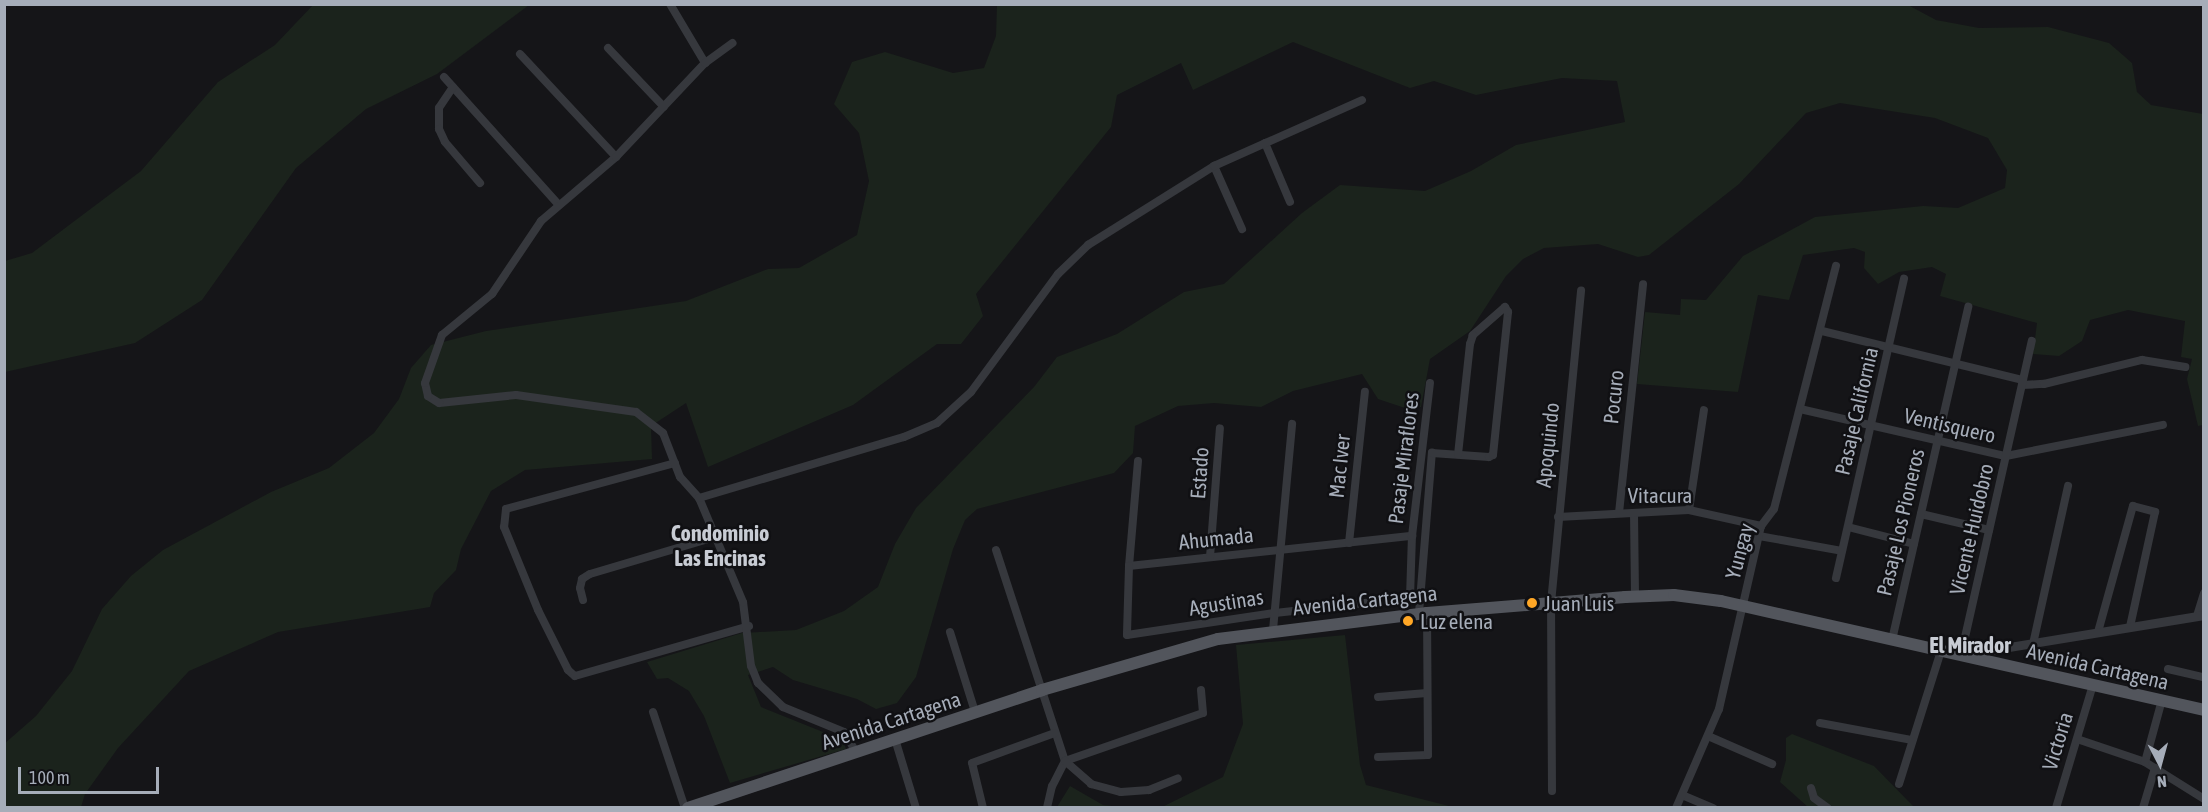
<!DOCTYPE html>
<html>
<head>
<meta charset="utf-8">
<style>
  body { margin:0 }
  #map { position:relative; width:2208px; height:812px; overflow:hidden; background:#151518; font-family:"Asap Condensed",sans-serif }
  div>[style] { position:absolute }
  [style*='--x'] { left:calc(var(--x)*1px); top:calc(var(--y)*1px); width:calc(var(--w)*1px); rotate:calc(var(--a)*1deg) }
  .green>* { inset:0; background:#1b231c }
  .minor>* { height:8px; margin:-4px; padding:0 4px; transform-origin:4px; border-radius:4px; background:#36383d }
  .tertiary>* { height:9px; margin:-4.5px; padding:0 4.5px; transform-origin:4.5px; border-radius:4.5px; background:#36383d }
  .primary>* { height:12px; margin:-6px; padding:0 6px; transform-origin:6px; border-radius:6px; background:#52555c }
  .dots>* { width:16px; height:16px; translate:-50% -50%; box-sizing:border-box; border:3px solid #101013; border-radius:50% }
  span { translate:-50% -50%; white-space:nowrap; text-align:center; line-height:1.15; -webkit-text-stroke:5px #101013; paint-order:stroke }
  .street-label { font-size:21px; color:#a6adb9 }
  .poi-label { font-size:21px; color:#a6adb9 }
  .left { translate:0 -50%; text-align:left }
  .neighbourhood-label { font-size:22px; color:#c8ccd4; font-weight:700 }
  .frame { position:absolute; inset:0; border:6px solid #a6adb9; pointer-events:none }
  .north { position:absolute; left:2130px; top:734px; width:60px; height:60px; -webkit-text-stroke:4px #101013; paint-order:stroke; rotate:174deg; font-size:16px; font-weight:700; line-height:24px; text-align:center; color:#a6adb9 }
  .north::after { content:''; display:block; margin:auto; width:21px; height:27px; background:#a6adb9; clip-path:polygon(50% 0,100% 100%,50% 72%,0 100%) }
  .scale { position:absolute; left:18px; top:767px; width:141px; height:27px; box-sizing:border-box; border:3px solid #a6adb9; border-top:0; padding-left:8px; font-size:18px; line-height:21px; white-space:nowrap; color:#a6adb9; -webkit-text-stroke:4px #101013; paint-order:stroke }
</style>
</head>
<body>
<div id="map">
  <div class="green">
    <i style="clip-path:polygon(313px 5px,529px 5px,437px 74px,366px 109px,296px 168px,202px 300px,135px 343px,5px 372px,5px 261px,32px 253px,141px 171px,218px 82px,275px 45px)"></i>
    <i style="clip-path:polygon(997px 5px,1908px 5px,1936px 20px,1979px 28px,2048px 27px,2109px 43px,2132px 63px,2137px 92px,2151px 105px,2203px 114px,2203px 425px,2198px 426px,2187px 379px,2192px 359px,2181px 357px,2185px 321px,2128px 310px,2090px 320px,2082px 341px,2059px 356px,2033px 354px,2037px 323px,1940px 296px,1946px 274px,1932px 267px,1899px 272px,1878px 284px,1864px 268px,1865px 252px,1854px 248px,1803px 255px,1789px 300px,1758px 295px,1738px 392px,1637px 384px,1645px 312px,1680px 315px,1681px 299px,1706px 300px,1743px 256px,1815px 217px,1923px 206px,1958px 208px,2005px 188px,2007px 170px,1988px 138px,1935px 118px,1840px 103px,1806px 113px,1739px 184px,1649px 255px,1638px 257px,1598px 244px,1544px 248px,1523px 259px,1506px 276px,1470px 331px,1430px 359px,1421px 407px,1405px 408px,1378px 399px,1362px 374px,1293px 391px,1261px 407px,1214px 403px,1178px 406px,1135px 426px,1133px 453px,1114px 473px,977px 509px,965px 520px,953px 549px,916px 677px,897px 703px,876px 709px,857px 699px,793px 680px,773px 667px,748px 675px,761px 707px,843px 740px,846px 749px,730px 783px,704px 716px,689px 691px,668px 678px,657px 679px,647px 662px,742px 633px,796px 630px,844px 611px,878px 587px,895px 544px,916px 508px,1034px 387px,1057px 357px,1117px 334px,1184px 292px,1224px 284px,1302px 213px,1340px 185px,1425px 191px,1471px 171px,1516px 145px,1625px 122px,1617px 81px,1562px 78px,1476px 95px,1434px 81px,1410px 88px,1293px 42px,1193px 90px,1181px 63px,1117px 95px,1111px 127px,976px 294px,983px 316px,961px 344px,937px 344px,853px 405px,708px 467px,686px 403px,651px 426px,652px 459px,525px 470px,491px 491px,461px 549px,456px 570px,434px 593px,430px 607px,278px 632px,189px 671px,118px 748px,85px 794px,81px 807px,5px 807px,4px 744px,36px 716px,72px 671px,102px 609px,131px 576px,163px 550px,271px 492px,329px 468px,374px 433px,399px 399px,411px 368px,431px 345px,486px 331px,686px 301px,768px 269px,799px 268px,857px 235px,869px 181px,859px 133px,834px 104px,852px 62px,885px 52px,953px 73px,984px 68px,996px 36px)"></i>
    <i style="clip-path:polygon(1345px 635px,1360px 765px,1366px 785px,1453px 807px,1162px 807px,1223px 777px,1243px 724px,1236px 645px)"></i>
    <i style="clip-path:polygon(1792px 734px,1874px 766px,1914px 807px,1808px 807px,1780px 782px,1786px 760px,1786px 738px)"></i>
    <i style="clip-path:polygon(1070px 786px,1103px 805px,1122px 807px,1057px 807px)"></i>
  </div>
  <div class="minor">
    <i style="--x:670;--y:4;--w:69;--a:59.3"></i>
    <i style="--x:608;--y:48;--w:81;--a:46.5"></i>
    <i style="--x:520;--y:54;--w:141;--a:47"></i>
    <i style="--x:444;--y:77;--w:172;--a:48.1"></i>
    <i style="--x:453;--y:87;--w:25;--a:124"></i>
    <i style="--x:439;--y:108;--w:21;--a:90"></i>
    <i style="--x:439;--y:129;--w:14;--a:65"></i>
    <i style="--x:445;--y:142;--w:54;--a:49.5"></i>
    <i style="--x:1265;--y:143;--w:64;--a:67"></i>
    <i style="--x:1214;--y:166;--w:69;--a:66"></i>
    <i style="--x:1822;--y:331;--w:207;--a:13.7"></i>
    <i style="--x:2022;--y:385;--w:22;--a:-3"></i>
    <i style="--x:2044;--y:384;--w:101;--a:-13.8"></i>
    <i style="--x:2142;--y:360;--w:44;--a:9.2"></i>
    <i style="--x:1800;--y:409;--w:211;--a:12.9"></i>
    <i style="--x:2006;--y:456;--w:160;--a:-11.2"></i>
    <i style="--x:1138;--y:461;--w:105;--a:94.9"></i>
    <i style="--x:1129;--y:566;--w:285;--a:-6.1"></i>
    <i style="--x:675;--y:463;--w:175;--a:164.8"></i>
    <i style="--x:506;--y:509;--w:18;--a:96"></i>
    <i style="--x:504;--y:527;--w:90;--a:67.7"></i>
    <i style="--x:538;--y:610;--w:67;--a:63.4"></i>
    <i style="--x:568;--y:670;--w:9;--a:41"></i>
    <i style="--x:575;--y:676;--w:181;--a:-16"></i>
    <i style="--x:699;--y:498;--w:28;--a:-132"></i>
    <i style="--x:680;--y:477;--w:47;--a:-111.1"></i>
    <i style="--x:663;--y:433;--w:34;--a:-142"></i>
    <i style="--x:636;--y:412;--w:121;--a:-171.9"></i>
    <i style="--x:516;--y:395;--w:77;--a:174.1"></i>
    <i style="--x:439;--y:403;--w:13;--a:-148"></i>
    <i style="--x:428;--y:396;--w:13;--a:-103"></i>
    <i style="--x:425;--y:383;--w:51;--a:-70.5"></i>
    <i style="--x:442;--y:335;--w:65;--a:-39.4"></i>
    <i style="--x:492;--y:294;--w:88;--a:-56.1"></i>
    <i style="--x:541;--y:221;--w:99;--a:-40.5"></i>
    <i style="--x:616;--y:157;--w:129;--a:-46.6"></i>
    <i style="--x:705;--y:63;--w:34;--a:-36"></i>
    <i style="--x:1689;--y:510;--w:101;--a:-81.5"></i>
    <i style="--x:1619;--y:513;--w:230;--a:-84"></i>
    <i style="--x:1634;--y:513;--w:83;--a:89.3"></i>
    <i style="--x:1921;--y:514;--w:70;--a:13.2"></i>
    <i style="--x:1558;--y:517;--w:131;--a:-3.1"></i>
    <i style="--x:1689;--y:510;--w:74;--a:12.5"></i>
    <i style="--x:1848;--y:527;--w:68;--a:14.4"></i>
    <i style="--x:1759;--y:536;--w:84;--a:10.2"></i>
    <i style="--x:1349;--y:543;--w:152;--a:-84"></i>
    <i style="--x:996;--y:550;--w:222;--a:71.9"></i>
    <i style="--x:1065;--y:761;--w:28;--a:117"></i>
    <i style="--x:1052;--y:786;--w:23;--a:103"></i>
    <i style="--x:1210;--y:557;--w:129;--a:-85.6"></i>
    <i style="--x:1129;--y:566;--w:69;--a:91.7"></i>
    <i style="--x:1127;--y:635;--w:150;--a:-8.5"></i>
    <i style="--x:1275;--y:613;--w:136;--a:-6.3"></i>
    <i style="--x:1410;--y:598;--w:62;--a:-88.2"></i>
    <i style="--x:1412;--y:536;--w:154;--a:-83.3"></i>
    <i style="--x:1836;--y:578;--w:307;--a:-77.2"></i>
    <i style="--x:583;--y:600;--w:12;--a:-104"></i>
    <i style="--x:580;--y:588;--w:9;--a:-77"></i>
    <i style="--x:582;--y:579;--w:9;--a:-32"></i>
    <i style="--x:590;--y:574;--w:134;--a:-16.5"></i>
    <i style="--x:1419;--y:613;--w:161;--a:-85.4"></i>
    <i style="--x:1432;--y:453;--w:57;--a:4"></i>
    <i style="--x:1489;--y:457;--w:4;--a:-27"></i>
    <i style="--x:1493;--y:455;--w:144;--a:-84"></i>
    <i style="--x:1508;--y:312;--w:6;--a:-121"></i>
    <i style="--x:1505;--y:307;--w:43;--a:138.8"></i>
    <i style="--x:1473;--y:335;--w:9;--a:108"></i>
    <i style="--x:1470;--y:344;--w:111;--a:96.2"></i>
    <i style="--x:2197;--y:616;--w:24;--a:-73"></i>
    <i style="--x:1273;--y:630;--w:207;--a:-84.7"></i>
    <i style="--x:950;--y:632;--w:84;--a:72.6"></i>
    <i style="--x:2098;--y:632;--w:131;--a:-74.5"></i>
    <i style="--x:2133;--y:506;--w:23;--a:15"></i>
    <i style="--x:2155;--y:512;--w:118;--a:102.3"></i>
    <i style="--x:1892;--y:640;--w:342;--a:-77.1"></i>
    <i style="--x:2033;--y:644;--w:162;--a:-77.5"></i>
    <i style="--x:1961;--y:655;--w:322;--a:-77.3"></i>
    <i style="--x:2168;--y:669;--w:37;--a:13"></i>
    <i style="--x:1378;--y:697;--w:49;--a:-4.7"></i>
    <i style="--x:653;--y:712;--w:101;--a:71.6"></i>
    <i style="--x:1820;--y:723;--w:94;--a:10.5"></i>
    <i style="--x:1708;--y:736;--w:70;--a:23.6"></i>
    <i style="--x:895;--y:739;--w:72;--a:73.1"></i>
    <i style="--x:2077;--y:739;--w:72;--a:18.7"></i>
    <i style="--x:2145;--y:762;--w:70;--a:32.1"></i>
    <i style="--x:856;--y:752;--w:23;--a:-121"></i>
    <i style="--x:844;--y:732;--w:66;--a:-157.7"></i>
    <i style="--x:783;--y:707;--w:35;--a:-136"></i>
    <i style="--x:758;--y:683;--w:18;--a:-112"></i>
    <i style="--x:751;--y:666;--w:64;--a:-97.1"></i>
    <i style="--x:743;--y:602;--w:113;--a:-112.9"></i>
    <i style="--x:699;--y:498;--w:214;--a:-16.6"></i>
    <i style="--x:904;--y:437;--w:36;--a:-23"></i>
    <i style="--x:937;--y:423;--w:46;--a:-42.4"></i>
    <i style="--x:971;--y:392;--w:147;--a:-53.6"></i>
    <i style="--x:1058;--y:274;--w:42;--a:-44"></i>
    <i style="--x:1088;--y:245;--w:149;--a:-32.1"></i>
    <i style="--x:1214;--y:166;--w:162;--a:-24"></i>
    <i style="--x:1378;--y:757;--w:50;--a:-2.3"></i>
    <i style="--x:1428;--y:755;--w:142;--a:-90.4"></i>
    <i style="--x:1065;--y:761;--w:146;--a:-19.2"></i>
    <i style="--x:1203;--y:713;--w:23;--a:-95"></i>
    <i style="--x:1065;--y:761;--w:35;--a:41"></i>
    <i style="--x:1091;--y:784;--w:31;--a:15"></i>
    <i style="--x:1121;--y:792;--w:28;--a:-4"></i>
    <i style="--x:1149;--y:790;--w:31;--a:-22"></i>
    <i style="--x:2145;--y:762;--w:64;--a:-74.7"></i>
    <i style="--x:1899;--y:784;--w:139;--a:-72.5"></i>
    <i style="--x:1811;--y:788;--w:10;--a:73"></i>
    <i style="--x:1814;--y:798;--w:17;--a:36"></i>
    <i style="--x:1552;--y:791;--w:188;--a:-90.3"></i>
    <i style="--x:1551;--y:603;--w:314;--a:-84.5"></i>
    <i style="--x:1682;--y:795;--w:34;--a:23"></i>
    <i style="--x:983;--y:808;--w:46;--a:-103.7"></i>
    <i style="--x:972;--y:763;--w:88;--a:-19.9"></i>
    <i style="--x:1676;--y:808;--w:108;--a:-66.5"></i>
    <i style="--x:1719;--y:709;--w:188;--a:-77.1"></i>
    <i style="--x:1761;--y:526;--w:21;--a:-53"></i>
    <i style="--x:1774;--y:509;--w:251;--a:-75.7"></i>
    <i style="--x:2056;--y:808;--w:128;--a:-73.3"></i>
    <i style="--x:2143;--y:808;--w:42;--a:-73.3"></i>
  </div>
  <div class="tertiary">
    <i style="--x:1966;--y:654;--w:241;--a:-9.3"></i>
  </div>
  <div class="primary">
    <i style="--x:688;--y:808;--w:373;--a:-18.4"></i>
    <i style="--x:1042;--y:690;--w:183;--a:-16.2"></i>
    <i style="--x:1218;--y:639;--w:211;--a:-7.1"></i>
    <i style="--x:1427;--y:613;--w:199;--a:-4.6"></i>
    <i style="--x:1625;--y:597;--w:49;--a:-2.3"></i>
    <i style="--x:1674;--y:595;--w:47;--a:7.3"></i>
    <i style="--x:1721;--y:601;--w:495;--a:12.7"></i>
  </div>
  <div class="dots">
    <i style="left:1532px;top:603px;background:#ffa726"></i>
    <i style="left:1408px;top:621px;background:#ffa726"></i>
  </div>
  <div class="street-label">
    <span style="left:1613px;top:397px;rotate:-84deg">Pocuro</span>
    <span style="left:1856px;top:411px;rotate:-77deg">Pasaje California</span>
    <span style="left:1950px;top:425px;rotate:13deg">Ventisquero</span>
    <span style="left:1547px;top:445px;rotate:-84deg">Apoquindo</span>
    <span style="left:1403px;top:458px;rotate:-83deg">Pasaje Miraflores</span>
    <span style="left:1339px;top:466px;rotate:-84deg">Mac Iver</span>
    <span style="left:1199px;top:473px;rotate:-86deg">Estado</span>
    <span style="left:1660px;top:495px">Vitacura</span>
    <span style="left:1900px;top:522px;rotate:-77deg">Pasaje Los Pioneros</span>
    <span style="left:1971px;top:529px;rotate:-77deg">Vicente Huidobro</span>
    <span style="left:1216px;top:538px;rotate:-6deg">Ahumada</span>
    <span style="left:1739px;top:551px;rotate:-75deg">Yungay</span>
    <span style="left:1365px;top:600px;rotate:-6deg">Avenida Cartagena</span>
    <span style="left:1226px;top:602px;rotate:-9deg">Agustinas</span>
    <span style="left:2098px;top:666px;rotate:13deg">Avenida Cartagena</span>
    <span style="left:891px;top:720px;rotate:-18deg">Avenida Cartagena</span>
    <span style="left:2057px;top:741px;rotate:-73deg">Victoria</span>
  </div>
  <div class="poi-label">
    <span class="left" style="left:1544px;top:603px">Juan Luis</span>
    <span class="left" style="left:1420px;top:621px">Luz elena</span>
  </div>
  <div class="neighbourhood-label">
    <span style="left:720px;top:546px">Condominio<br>Las Encinas</span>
    <span style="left:1970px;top:646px">El Mirador</span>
  </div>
  <div class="frame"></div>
  <div class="north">N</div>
  <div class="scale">100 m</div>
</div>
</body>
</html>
